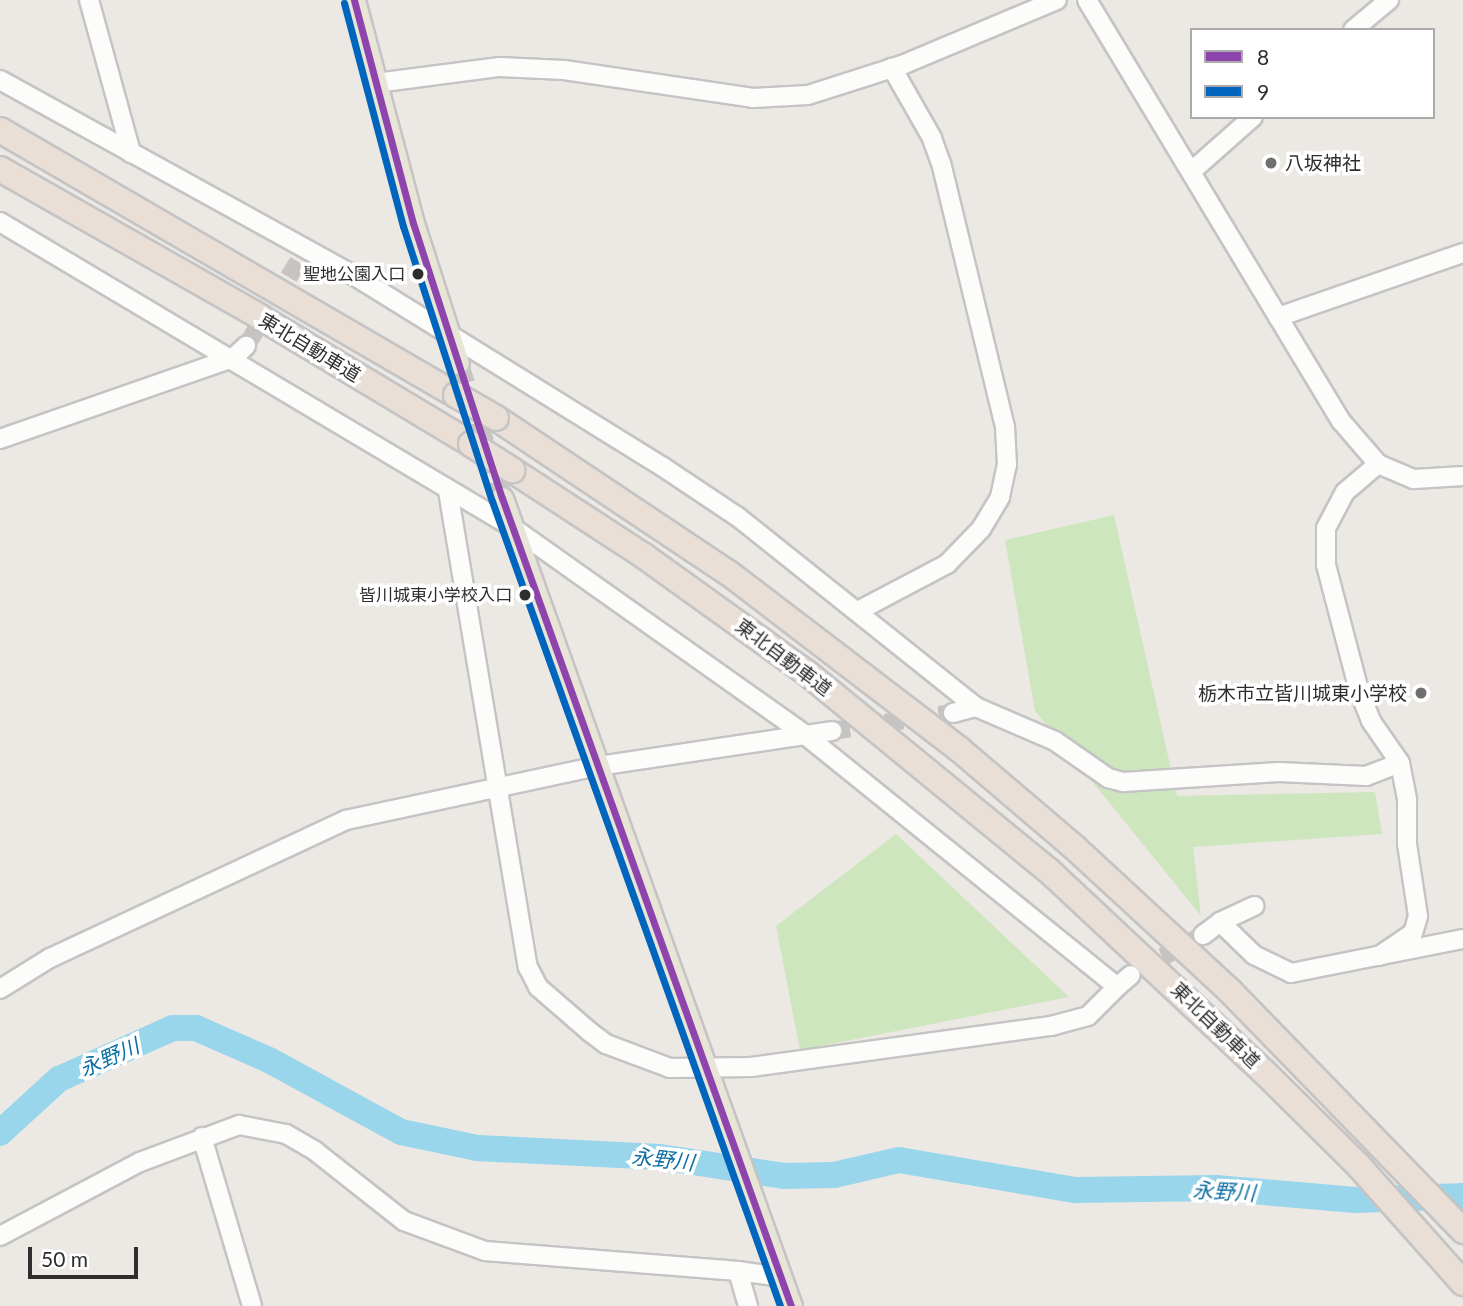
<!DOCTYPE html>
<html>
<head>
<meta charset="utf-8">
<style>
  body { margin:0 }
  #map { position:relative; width:1463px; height:1306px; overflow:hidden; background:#ece8e4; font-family:Lato,"Noto Sans JP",sans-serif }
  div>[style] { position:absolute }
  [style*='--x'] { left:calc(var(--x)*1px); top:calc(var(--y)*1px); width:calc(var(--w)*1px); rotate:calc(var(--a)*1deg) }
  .green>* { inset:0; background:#cee6be }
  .river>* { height:26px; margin:-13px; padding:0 13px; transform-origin:13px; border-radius:13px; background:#99d6ec }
  .minor-tunnel>* { height:18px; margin-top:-9px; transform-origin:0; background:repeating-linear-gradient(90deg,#c6c3c0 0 18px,transparent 0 27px) }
  .major-tunnel>* { height:21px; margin-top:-10.5px; transform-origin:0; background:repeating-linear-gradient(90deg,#c6c3c0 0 21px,transparent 0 31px) }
  .roads { filter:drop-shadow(2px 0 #c5c4c5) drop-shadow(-2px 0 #c5c4c5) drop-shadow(0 2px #c5c4c5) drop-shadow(0 -2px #c5c4c5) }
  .minor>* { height:18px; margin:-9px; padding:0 9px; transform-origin:9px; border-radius:9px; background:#fcfcfb }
  .major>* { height:21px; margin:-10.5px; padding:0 10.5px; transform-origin:10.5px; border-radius:10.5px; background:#e8e4d6 }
  .highway>* { height:24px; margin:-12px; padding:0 12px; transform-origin:12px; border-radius:12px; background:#eadfd6 }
  .bridges { filter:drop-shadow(2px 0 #c6c5c4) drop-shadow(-2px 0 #c6c5c4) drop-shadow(0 2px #c6c5c4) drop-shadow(0 -2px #c6c5c4) }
  .highway-bridge>* { height:24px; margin:-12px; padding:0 12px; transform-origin:12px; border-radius:12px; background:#eadfd6 }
  .bus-1>* { height:7px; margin:-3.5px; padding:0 3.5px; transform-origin:3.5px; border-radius:3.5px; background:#8e44ad }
  .bus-2>* { height:7px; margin:-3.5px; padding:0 3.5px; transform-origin:3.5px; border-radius:3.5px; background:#0065bd }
  .dots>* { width:19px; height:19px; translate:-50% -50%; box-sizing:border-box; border:4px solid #fff; border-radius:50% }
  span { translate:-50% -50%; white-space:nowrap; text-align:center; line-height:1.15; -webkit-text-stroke:7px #fff; paint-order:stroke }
  .bus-label { font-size:17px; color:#2e2e2e }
  .right { translate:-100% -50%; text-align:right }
  .poi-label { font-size:19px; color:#2e2e2e }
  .left { translate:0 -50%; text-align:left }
  .street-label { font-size:19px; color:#2e2e2e }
  .water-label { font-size:21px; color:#0d6fa3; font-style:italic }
  .legend { position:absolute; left:1190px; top:28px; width:245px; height:91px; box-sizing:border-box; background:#fff; border:2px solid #ababab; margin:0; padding:9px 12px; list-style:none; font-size:21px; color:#2e2e2e }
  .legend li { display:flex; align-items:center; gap:14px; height:35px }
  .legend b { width:35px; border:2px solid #ababab }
  .scale { position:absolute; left:28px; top:1247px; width:110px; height:32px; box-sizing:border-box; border:4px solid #2e2e2e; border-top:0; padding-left:9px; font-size:21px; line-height:24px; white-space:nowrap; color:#2e2e2e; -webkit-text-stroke:5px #fff; paint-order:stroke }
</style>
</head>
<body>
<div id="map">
  <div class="green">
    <i style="clip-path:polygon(1114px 515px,1177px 796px,1375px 792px,1382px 834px,1193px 847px,1201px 916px,1035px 711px,1005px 540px)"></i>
    <i style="clip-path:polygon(896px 834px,1069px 997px,800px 1050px,776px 926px)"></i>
  </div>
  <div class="river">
    <i style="--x:0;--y:1133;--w:80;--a:-42.5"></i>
    <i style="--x:59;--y:1079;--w:125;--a:-24.1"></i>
    <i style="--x:173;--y:1028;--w:23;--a:0"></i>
    <i style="--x:196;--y:1028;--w:80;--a:23.7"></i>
    <i style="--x:269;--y:1060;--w:150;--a:28.6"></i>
    <i style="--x:401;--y:1132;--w:78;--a:11.9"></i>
    <i style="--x:477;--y:1148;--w:183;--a:2.8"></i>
    <i style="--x:660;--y:1157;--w:125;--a:8.7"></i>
    <i style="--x:784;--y:1176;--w:50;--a:-1.1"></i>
    <i style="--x:834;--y:1175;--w:67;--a:-13"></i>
    <i style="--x:899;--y:1160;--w:179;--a:9.7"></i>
    <i style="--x:1075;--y:1190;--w:141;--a:-0.8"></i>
    <i style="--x:1216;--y:1188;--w:140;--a:4.9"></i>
    <i style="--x:1355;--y:1200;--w:108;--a:-2.1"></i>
  </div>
  <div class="minor-tunnel">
    <i style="--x:246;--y:346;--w:99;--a:-58.2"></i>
    <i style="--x:832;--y:731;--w:122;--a:-8.5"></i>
    <i style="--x:1139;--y:970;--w:73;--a:-28.7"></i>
  </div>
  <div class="major-tunnel">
    <i style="--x:458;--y:363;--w:142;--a:71.9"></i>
  </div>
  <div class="roads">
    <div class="minor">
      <i style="--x:89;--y:0;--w:159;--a:74.6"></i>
      <i style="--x:1087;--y:0;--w:492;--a:58.9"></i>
      <i style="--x:1341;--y:421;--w:57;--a:49.3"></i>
      <i style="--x:1378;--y:464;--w:39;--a:23"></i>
      <i style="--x:1414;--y:479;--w:49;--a:-3.5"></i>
      <i style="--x:1353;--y:30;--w:47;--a:-39.8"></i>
      <i style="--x:0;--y:80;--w:400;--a:28.9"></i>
      <i style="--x:350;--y:273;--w:368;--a:31.8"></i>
      <i style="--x:663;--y:467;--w:90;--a:33.7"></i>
      <i style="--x:738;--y:517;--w:305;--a:38.6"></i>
      <i style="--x:976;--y:707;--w:86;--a:23.3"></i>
      <i style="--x:1055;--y:741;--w:65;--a:34.9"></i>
      <i style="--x:1108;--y:778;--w:16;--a:15"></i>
      <i style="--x:1123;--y:782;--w:156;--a:-3.7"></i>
      <i style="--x:1279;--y:772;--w:87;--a:2.6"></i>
      <i style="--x:1366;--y:776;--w:36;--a:-21"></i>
      <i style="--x:376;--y:83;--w:125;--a:-7.4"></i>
      <i style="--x:500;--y:67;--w:64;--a:2.7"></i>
      <i style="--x:564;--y:70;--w:191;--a:8.4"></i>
      <i style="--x:753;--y:98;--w:55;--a:-3.1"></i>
      <i style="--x:808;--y:95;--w:99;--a:-17.7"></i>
      <i style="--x:902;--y:65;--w:168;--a:-22.8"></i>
      <i style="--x:1193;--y:170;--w:80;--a:-41.5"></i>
      <i style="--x:0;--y:222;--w:596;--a:30.78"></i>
      <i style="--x:512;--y:527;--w:358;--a:35.3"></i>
      <i style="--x:804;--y:734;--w:402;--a:38.9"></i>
      <i style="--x:1117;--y:987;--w:18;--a:-41"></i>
      <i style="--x:1278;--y:317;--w:196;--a:-19.1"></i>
      <i style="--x:0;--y:439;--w:247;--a:-19.2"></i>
      <i style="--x:233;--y:358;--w:18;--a:-43"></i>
      <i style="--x:1378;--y:464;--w:43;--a:139.7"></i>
      <i style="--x:1345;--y:492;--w:41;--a:117.8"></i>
      <i style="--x:1326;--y:528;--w:37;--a:90"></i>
      <i style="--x:1326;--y:565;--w:130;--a:75.3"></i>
      <i style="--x:1359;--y:691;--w:32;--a:68"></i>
      <i style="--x:1371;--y:721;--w:51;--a:55.4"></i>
      <i style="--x:1400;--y:763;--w:38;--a:79"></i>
      <i style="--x:1407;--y:800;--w:44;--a:90"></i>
      <i style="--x:1407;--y:844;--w:73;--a:81.3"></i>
      <i style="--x:1418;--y:916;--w:18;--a:106"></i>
      <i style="--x:1413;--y:933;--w:41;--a:145.9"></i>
      <i style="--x:448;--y:491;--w:483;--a:80.5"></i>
      <i style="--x:528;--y:967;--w:22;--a:63"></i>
      <i style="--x:538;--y:987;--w:69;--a:40.9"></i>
      <i style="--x:590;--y:1032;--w:20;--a:37"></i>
      <i style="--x:606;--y:1044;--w:68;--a:20.6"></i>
      <i style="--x:670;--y:1068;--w:81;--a:-0.7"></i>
      <i style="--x:751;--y:1067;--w:303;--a:-7.8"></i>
      <i style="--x:1051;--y:1026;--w:38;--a:-15"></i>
      <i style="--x:1088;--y:1016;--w:41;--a:-45"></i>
      <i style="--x:858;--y:611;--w:101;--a:-27.8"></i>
      <i style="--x:947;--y:564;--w:49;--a:-45.8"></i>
      <i style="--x:981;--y:529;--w:37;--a:-59"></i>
      <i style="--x:1000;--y:497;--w:33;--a:-78"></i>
      <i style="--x:1007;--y:465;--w:38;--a:-93"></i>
      <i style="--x:1005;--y:427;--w:268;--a:-103.6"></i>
      <i style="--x:942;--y:166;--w:30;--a:-110"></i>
      <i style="--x:932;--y:138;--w:81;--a:-119.7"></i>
      <i style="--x:953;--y:713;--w:24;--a:-15"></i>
      <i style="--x:1220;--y:922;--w:38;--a:-25"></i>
      <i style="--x:1203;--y:935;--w:21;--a:-37"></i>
      <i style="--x:1220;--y:922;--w:47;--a:44.1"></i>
      <i style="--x:1254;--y:955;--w:41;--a:25.9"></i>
      <i style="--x:1291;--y:973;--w:175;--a:-11.2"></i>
      <i style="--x:0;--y:989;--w:59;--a:-31.8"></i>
      <i style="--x:50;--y:958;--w:327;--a:-25"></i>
      <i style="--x:346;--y:820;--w:258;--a:-12.1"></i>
      <i style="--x:598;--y:766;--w:237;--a:-8.5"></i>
      <i style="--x:202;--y:1137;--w:176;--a:73.5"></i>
      <i style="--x:0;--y:1236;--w:158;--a:-27.9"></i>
      <i style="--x:140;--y:1162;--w:106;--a:-20.5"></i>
      <i style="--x:239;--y:1125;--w:48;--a:10.8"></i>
      <i style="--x:286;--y:1134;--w:34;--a:30"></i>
      <i style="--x:315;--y:1151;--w:113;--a:38.2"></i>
      <i style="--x:404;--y:1221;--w:86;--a:20.3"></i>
      <i style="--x:485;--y:1251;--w:254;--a:4.5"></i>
      <i style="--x:748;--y:1306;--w:36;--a:-106"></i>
      <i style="--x:738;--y:1271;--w:42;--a:8.1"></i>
    </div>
    <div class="major">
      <i style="--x:354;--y:0;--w:231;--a:75.2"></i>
      <i style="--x:413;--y:223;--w:147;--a:72.2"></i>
      <i style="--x:502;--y:498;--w:858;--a:70.32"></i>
    </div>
    <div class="highway">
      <i style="--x:0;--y:130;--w:527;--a:30.16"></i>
      <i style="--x:0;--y:169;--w:299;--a:29.6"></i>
      <i style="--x:260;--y:317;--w:246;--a:31"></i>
      <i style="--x:496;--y:418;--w:281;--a:33.7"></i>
      <i style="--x:730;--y:574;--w:290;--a:37.4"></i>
      <i style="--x:960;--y:750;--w:150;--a:40.4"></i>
      <i style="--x:1074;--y:847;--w:211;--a:42.7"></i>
      <i style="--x:1229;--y:990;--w:336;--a:45.8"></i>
      <i style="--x:512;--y:470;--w:158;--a:33.1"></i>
      <i style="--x:644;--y:556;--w:201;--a:35.7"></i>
      <i style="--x:807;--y:673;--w:313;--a:39.3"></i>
      <i style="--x:1049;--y:871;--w:294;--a:43.1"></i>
      <i style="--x:1264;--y:1072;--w:132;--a:44.7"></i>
      <i style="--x:1358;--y:1165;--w:158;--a:48.3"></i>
    </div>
  </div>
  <div class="bridges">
    <div class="highway-bridge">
      <i style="--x:456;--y:395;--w:46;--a:29.9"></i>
      <i style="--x:471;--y:444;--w:49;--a:32.4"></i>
    </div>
  </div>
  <div class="bus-1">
    <i style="--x:354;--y:0;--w:231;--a:75.2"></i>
    <i style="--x:413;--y:223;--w:289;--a:72.1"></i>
    <i style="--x:502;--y:498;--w:858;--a:70.32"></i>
  </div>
  <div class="bus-2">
    <i style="--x:344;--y:3;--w:231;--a:75.2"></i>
    <i style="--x:403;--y:226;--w:289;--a:72.1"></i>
    <i style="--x:492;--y:501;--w:855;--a:70.31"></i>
  </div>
  <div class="dots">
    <i style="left:1271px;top:163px;background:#706f6e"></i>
    <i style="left:418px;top:274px;background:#2e2e2e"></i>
    <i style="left:525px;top:595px;background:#2e2e2e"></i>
    <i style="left:1421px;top:693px;background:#706f6e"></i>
  </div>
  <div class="bus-label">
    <span class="right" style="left:405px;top:274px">聖地公園入口</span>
    <span class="right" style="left:512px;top:595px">皆川城東小学校入口</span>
  </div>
  <div class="poi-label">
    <span class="left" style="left:1285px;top:163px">八坂神社</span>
    <span class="right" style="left:1407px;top:693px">栃木市立皆川城東小学校</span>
  </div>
  <div class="street-label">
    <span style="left:310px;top:347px;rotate:31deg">東北自動車道</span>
    <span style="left:784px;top:657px;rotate:37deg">東北自動車道</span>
    <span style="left:1216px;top:1025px;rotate:44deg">東北自動車道</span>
  </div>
  <div class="water-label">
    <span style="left:109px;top:1057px;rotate:-24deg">永野川</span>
    <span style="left:663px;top:1159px;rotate:6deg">永野川</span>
    <span style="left:1224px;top:1191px;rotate:3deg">永野川</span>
  </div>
  <ul class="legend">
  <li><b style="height:9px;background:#8e44ad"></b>8</li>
  <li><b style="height:9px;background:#0065bd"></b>9</li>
  </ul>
  <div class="scale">50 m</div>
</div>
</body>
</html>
